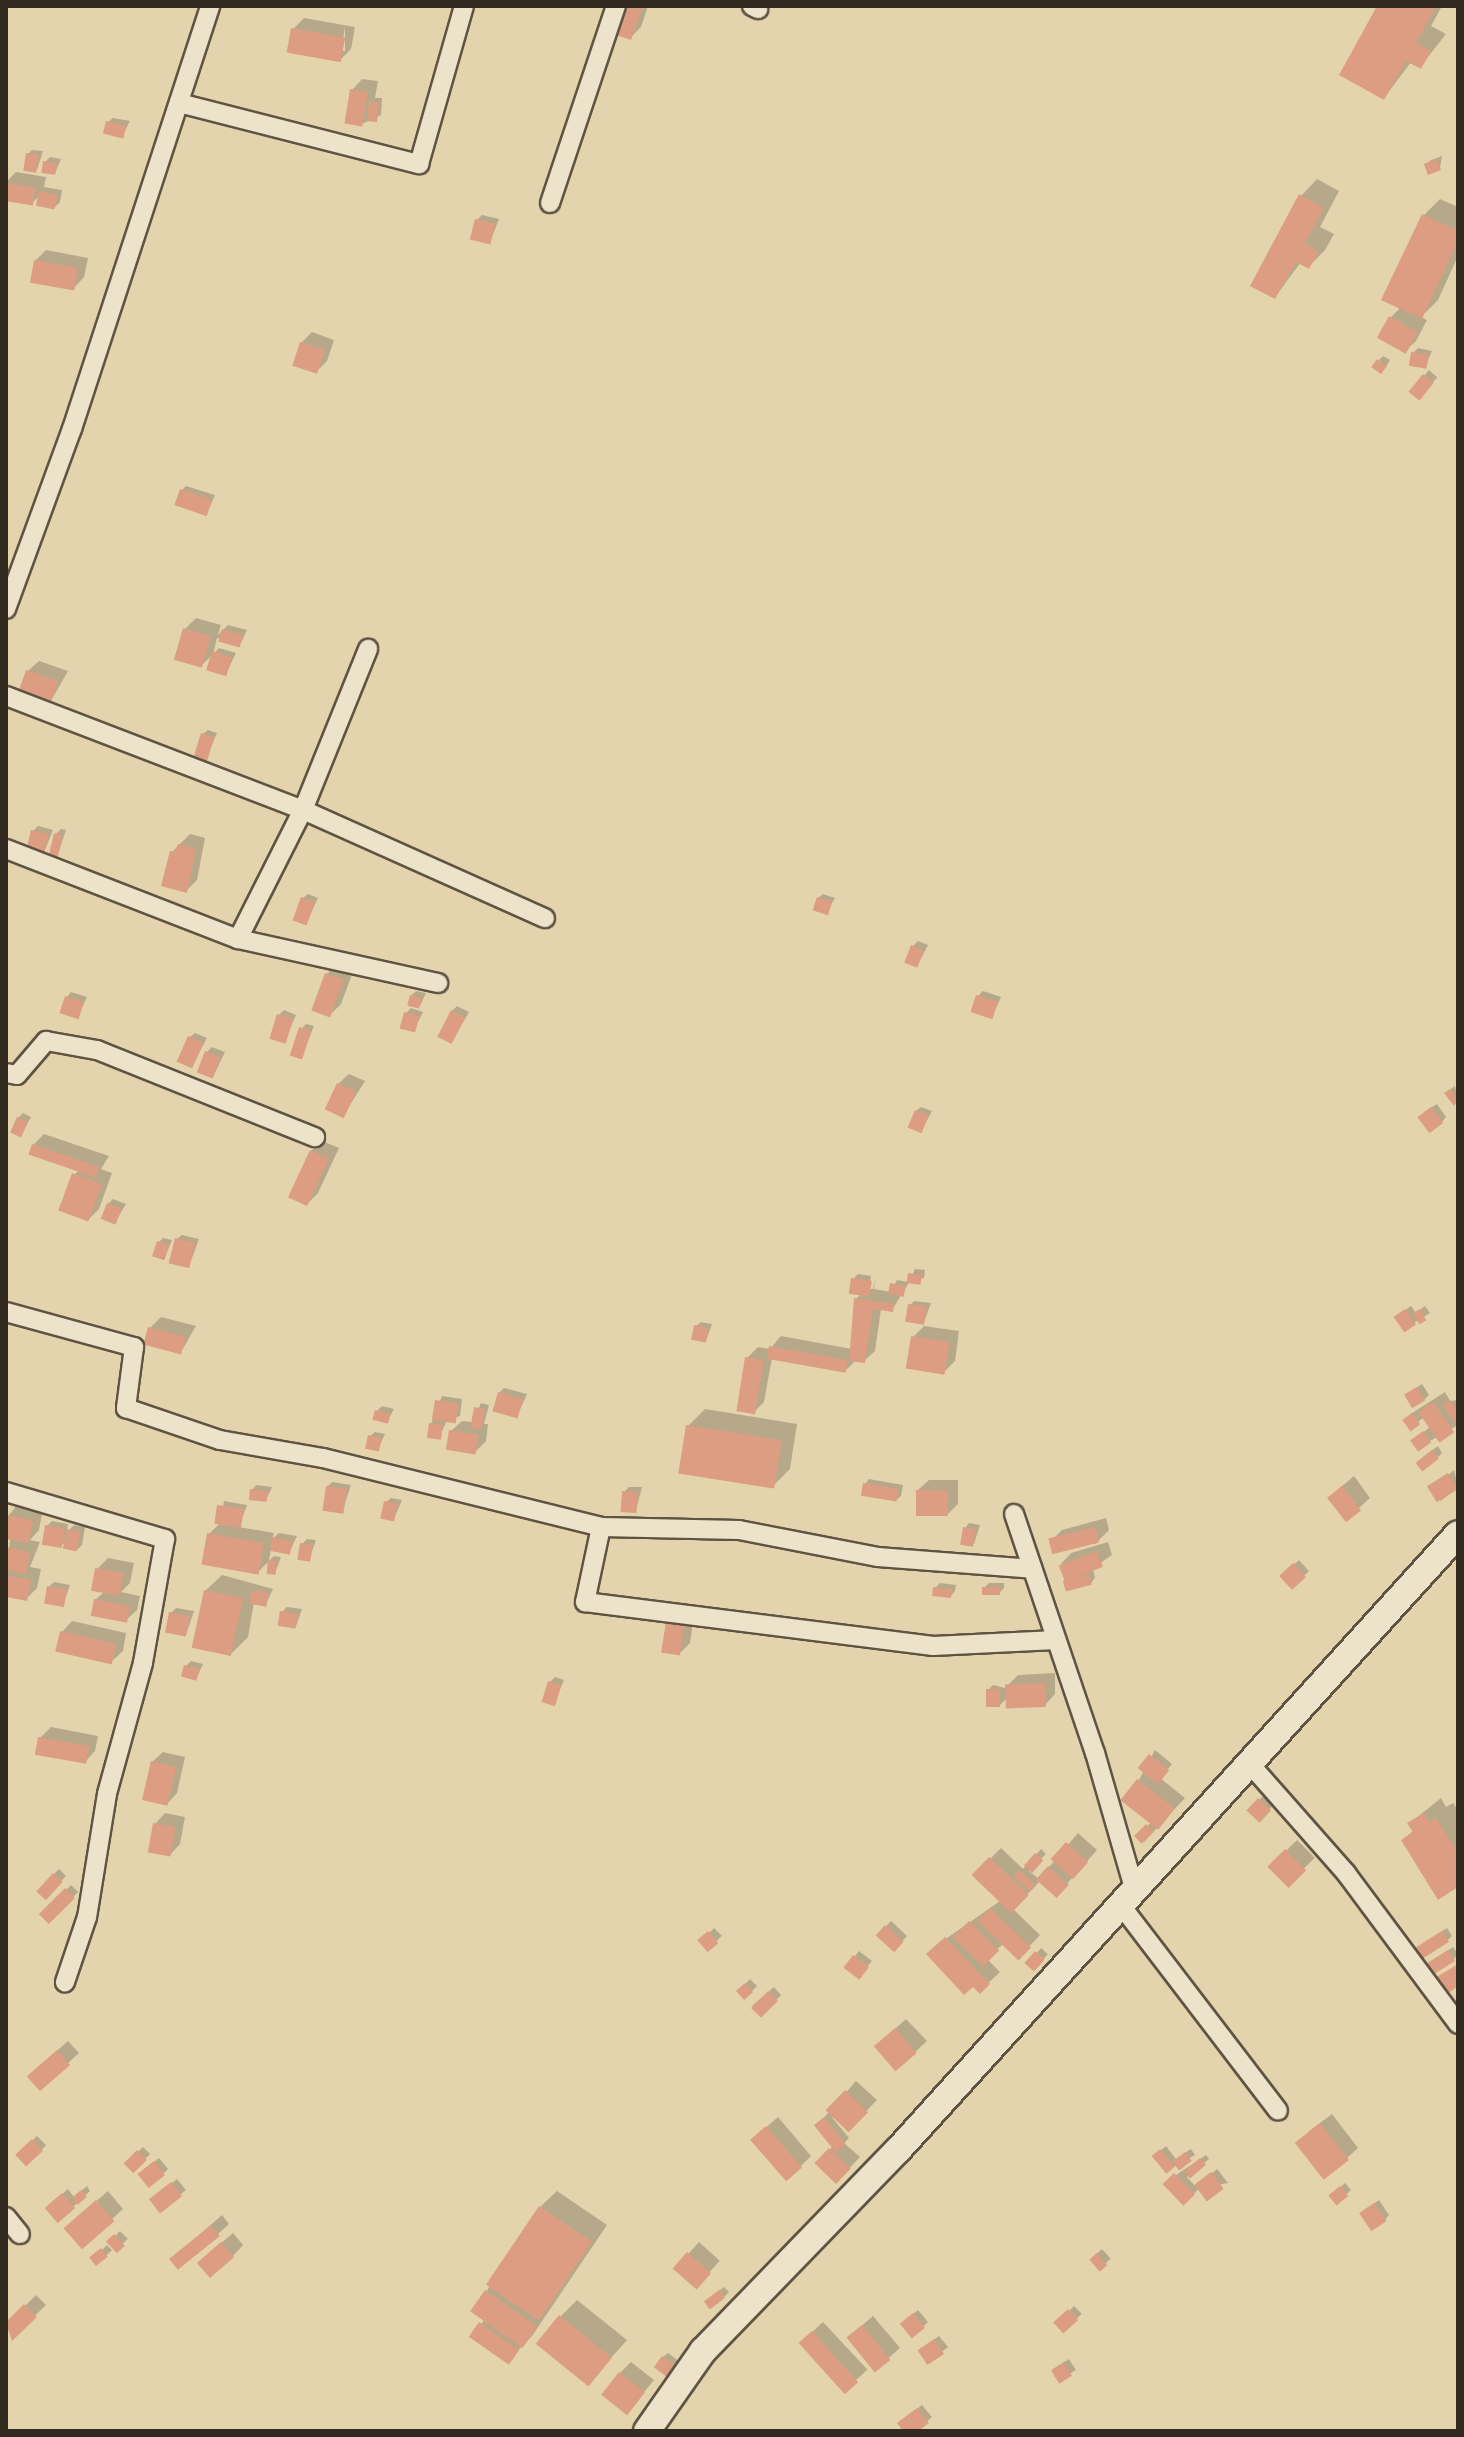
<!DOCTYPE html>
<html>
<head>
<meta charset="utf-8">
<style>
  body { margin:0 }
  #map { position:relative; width:1464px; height:2437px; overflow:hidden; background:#e4d4ad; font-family:"Old Standard TT",serif }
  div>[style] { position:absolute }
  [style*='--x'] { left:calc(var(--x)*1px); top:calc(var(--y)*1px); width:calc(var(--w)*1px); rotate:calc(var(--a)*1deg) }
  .shadow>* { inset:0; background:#0003; transform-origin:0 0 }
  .building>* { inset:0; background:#dc9d82; transform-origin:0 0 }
  .roads { filter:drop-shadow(2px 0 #5f5442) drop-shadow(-2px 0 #5f5442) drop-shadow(0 2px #5f5442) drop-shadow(0 -2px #5f5442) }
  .street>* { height:18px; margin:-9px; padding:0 9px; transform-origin:9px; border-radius:9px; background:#ede3ca }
  .secondary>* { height:26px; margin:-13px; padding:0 13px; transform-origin:13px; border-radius:13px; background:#ede3ca }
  span { translate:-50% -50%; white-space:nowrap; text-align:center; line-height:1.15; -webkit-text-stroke:7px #ede3ca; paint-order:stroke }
  .frame { position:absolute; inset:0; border:8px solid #332a1f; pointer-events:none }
</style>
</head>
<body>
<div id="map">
  <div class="shadow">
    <i style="clip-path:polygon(624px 6px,648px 6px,641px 27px,630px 38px)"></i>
    <i style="clip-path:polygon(1380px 6px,1442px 6px,1431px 26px,1446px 34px,1420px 67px,1411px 62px,1384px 98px)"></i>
    <i style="clip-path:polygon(evenodd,304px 18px,355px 27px,351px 49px,340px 60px,293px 29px,304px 18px,345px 27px,345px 51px,341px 51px,345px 27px)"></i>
    <i style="clip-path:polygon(362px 79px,378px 81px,375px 98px,382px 98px,381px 115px,362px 124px,352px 90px)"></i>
    <i style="clip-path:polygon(113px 118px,130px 121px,123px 135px,108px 122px)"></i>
    <i style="clip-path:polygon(32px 150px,43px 151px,37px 170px,28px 154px)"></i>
    <i style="clip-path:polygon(1442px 156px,1440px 168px,1426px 165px,1431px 160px)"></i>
    <i style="clip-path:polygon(50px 157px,61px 159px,55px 173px,45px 162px)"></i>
    <i style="clip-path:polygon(16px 172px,46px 177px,44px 187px,62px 190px,60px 202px,55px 207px,40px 195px,32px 203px,6px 199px,6px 182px)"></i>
    <i style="clip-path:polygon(1317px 179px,1339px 191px,1320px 227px,1334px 234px,1325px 250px,1309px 266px,1301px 262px,1275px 297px,1301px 196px)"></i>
    <i style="clip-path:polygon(1440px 199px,1458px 207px,1458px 256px,1438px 300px,1421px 317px,1427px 320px,1416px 341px,1405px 351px,1391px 317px,1401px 307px,1424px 215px)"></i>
    <i style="clip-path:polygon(482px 215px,499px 219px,490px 242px,477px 220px)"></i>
    <i style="clip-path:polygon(46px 250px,88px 258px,84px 277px,74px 288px,35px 261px)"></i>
    <i style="clip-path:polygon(312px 332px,334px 340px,327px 361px,316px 372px,301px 343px)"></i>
    <i style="clip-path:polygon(1418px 348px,1432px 351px,1425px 367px,1413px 353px)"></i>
    <i style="clip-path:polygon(1383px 356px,1390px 360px,1386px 367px,1379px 360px)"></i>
    <i style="left:1429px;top:370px;width:11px;height:28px;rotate:41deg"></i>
    <i style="clip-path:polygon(186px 486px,215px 495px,207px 513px,182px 490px)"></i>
    <i style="clip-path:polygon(196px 618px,221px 625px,218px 635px,228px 625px,247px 630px,240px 645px,217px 638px,213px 654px,219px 648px,236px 653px,226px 674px,214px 653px,202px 665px,185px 629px)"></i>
    <i style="clip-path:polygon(39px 661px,68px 671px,52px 699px,28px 671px)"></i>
    <i style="clip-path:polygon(208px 730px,217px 733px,206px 759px,203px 734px)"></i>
    <i style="clip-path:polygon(38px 826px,53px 830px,44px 852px,33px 831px)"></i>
    <i style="clip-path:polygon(61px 829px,66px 830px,57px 857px,56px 834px)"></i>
    <i style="clip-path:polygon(190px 834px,205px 838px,197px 880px,186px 891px,172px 852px)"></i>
    <i style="clip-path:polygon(308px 894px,318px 898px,306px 924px,303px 898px)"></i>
    <i style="clip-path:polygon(823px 894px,835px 898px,827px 912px,818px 898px)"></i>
    <i style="clip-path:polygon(918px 941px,928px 945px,917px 966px,913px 946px)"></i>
    <i style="clip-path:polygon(337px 963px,354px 969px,341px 1004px,330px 1015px,327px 974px)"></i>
    <i style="clip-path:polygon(416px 991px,426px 993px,420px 1006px,411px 996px)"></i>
    <i style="clip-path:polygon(983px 991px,1001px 997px,992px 1017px,978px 996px)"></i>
    <i style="clip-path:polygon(71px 992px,87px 997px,78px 1016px,67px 997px)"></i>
    <i style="clip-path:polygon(457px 1006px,469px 1012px,452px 1042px,452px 1011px)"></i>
    <i style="clip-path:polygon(411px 1008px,423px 1012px,414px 1030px,406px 1013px)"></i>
    <i style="clip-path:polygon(284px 1010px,296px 1015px,284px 1042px,279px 1015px)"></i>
    <i style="clip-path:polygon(306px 1024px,314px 1026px,302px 1056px,301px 1029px)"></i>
    <i style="clip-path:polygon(195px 1033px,207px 1038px,192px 1066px,190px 1037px)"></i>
    <i style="clip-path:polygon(212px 1047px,225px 1052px,213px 1077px,207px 1052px)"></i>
    <i style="clip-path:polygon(349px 1074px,365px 1081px,343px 1116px,338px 1084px)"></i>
    <i style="clip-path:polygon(1455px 1086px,1458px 1101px,1454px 1103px,1446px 1093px)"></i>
    <i style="clip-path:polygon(1437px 1104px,1446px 1117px,1442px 1122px,1424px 1112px)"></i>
    <i style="clip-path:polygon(921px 1107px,932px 1111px,921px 1131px,916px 1111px)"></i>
    <i style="clip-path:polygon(23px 1113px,31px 1117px,21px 1135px,18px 1118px)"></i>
    <i style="clip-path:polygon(44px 1134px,109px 1156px,101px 1169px,112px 1173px,99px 1209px,88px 1220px,74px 1175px,79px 1170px,33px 1145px)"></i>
    <i style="clip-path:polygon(322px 1141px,339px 1148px,318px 1193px,308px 1203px,311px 1151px)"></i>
    <i style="clip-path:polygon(113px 1199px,126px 1204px,115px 1222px,108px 1204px)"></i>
    <i style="clip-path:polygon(182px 1235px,199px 1239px,189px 1266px,177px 1239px)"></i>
    <i style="clip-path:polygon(163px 1238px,172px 1240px,165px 1257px,158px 1243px)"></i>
    <i style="clip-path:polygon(915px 1269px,925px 1270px,924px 1278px,910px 1281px,892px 1310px,881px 1309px,875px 1351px,864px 1361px,856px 1360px,845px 1371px,772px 1358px,764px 1402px,753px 1413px,747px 1358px,758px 1347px,770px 1349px,781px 1336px,852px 1349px,856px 1299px,861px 1294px,853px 1279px,858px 1274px,871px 1276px,869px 1289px,873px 1289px,876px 1277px,874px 1289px,891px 1292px,897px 1280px,909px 1282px)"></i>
    <i style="clip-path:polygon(914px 1301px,931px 1303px,924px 1322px,910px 1305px)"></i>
    <i style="clip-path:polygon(1411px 1306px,1416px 1313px,1425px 1306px,1430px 1313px,1414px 1323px,1395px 1317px)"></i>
    <i style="clip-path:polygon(161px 1317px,196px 1326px,181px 1352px,150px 1328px)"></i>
    <i style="clip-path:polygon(701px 1322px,712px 1324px,706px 1341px,696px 1326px)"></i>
    <i style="clip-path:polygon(924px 1326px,959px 1331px,955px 1361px,944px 1372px,913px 1337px)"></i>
    <i style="clip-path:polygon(1422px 1384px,1429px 1395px,1424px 1400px,1406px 1395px)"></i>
    <i style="clip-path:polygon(504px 1388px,527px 1394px,517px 1416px,499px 1393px)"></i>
    <i style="clip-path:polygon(1445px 1392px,1450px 1401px,1458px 1400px,1458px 1425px,1430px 1441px,1418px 1436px,1430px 1427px,1424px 1417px,1411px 1428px,1409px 1415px)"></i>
    <i style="clip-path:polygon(442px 1396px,462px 1399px,460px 1416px,447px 1420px,439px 1438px,431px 1424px)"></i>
    <i style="clip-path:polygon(481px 1403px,489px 1405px,484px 1424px,488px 1424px,486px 1441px,475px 1452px,451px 1431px,462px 1421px,473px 1422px)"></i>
    <i style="clip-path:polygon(382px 1406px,394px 1409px,387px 1422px,377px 1411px)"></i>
    <i style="clip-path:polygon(705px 1409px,797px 1424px,790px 1469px,773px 1486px,688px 1426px)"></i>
    <i style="clip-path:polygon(375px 1432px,385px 1434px,378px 1449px,370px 1436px)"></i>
    <i style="clip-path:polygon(1438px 1446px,1442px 1453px,1438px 1457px,1423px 1457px)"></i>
    <i style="clip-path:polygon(1454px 1470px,1458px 1486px,1441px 1501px,1431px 1490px)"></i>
    <i style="clip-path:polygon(1354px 1476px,1370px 1498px,1359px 1508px,1329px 1497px)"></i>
    <i style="clip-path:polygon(869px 1479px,903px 1485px,901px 1496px,896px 1500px,865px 1484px)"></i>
    <i style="clip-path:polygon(929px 1480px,958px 1480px,958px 1504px,947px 1515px,918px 1490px)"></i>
    <i style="clip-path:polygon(332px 1482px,351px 1485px,342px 1512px,327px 1487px)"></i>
    <i style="clip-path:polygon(256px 1485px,272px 1487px,266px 1500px,252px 1490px)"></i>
    <i style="clip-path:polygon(629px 1487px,642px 1487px,636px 1510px,624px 1492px)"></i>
    <i style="clip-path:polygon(391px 1498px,402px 1500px,394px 1519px,386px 1502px)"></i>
    <i style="clip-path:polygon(224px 1501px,247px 1505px,239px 1527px,274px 1533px,272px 1539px,279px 1533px,297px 1536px,289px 1553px,271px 1550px,269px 1561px,274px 1556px,281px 1557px,275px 1573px,269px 1561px,258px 1572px,209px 1534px,220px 1523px)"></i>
    <i style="clip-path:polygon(17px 1505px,43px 1509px,39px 1530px,30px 1540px,40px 1542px,30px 1567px,41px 1569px,37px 1588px,26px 1599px,6px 1595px,10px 1538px,6px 1519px)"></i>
    <i style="clip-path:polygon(1106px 1518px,1109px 1530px,1095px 1544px,1051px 1541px,1062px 1530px)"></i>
    <i style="clip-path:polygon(52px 1521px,68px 1524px,67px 1532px,74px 1525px,85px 1527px,82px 1545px,77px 1550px,68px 1539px,61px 1546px,47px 1526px)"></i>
    <i style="clip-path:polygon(969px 1523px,980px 1525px,974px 1544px,965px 1528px)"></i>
    <i style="clip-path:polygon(307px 1539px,316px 1540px,309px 1560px,302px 1544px)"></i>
    <i style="clip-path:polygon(1108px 1542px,1112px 1555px,1093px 1568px,1095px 1578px,1091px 1583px,1065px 1582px,1073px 1574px,1061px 1564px,1071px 1553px)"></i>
    <i style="clip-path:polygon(108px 1558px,134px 1563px,130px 1583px,121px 1592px,140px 1596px,137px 1610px,126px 1620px,95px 1600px,104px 1592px,97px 1569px)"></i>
    <i style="left:1299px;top:1560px;width:15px;height:23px;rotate:48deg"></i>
    <i style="clip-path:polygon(222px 1575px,273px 1589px,266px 1604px,254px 1602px,248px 1637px,231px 1654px,205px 1591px)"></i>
    <i style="clip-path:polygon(54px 1582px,70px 1585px,63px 1605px,49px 1587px)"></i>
    <i style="clip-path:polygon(940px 1583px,956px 1585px,955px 1591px,951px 1596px,935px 1588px)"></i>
    <i style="clip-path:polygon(989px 1583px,1004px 1583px,1004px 1588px,999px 1593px,984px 1588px)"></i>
    <i style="clip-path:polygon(287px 1607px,302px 1609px,296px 1626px,282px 1612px)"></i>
    <i style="clip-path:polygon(176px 1608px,194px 1611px,186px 1635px,171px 1613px)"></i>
    <i style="clip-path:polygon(679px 1612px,694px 1615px,690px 1643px,679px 1654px,668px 1623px)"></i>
    <i style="clip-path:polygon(72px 1621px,126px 1633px,123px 1651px,112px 1661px,62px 1632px)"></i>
    <i style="clip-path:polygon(191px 1661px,203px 1664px,196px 1679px,186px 1666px)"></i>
    <i style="clip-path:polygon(1055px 1673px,1055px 1694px,1045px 1705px,1007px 1698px,1000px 1705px,988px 1690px,993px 1685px,1005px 1688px,1018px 1675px)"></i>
    <i style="clip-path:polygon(555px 1677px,564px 1680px,554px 1703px,550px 1682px)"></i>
    <i style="clip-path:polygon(51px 1727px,98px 1736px,95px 1751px,85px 1762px,40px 1738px)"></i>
    <i style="clip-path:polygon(1155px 1750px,1172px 1764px,1160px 1778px,1185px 1798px,1144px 1842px,1138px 1837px,1151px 1822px,1139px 1780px)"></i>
    <i style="clip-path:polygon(163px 1752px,185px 1757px,177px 1793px,167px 1804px,152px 1762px)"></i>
    <i style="left:1264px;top:1795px;width:14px;height:22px;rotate:45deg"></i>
    <i style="clip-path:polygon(1441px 1798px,1446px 1807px,1453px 1803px,1458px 1810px,1458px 1885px,1403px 1840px,1414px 1830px,1410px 1823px)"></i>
    <i style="clip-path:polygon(165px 1813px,185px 1817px,180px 1844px,170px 1855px,155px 1824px)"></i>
    <i style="clip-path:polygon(1078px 1833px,1097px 1850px,1056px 1896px,1040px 1881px,1013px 1909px,1040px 1935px,1019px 1957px,1004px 1943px,987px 1959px,1000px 1972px,980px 1991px,940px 1943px,1000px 1901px,974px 1875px,1001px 1848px,1023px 1869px,1041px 1849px,1046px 1854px,1029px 1871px,1039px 1879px)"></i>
    <i style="left:1297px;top:1840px;width:25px;height:38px;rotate:45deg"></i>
    <i style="left:59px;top:1869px;width:10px;height:30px;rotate:45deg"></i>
    <i style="left:71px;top:1885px;width:10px;height:42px;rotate:45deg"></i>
    <i style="left:891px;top:1921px;width:22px;height:19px;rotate:43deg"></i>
    <i style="left:714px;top:1928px;width:11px;height:18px;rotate:45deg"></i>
    <i style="clip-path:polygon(1447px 1928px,1452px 1936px,1447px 1941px,1423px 1943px)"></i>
    <i style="clip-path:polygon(1453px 1947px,1458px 1954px,1454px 1959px,1430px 1962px)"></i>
    <i style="left:1041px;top:1948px;width:9px;height:20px;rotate:41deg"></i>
    <i style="clip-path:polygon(859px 1951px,872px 1961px,862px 1973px,845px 1968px)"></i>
    <i style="left:750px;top:1979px;width:10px;height:17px;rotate:45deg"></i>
    <i style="left:774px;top:1987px;width:11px;height:29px;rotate:49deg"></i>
    <i style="clip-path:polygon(906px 2019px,927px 2041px,897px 2069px,887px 2036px)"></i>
    <i style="clip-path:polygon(68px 2041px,79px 2053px,41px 2088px,40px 2066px)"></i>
    <i style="clip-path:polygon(856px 2081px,877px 2100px,849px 2129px,831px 2116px,849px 2138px,844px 2143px,860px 2157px,837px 2181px,818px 2163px,833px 2146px,817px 2126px)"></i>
    <i style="clip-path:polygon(1332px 2114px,1358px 2148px,1347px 2158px,1308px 2132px)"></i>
    <i style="clip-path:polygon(778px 2117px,811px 2156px,800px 2167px,763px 2130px)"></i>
    <i style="left:37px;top:2136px;width:13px;height:27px;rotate:45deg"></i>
    <i style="clip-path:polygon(1166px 2146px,1176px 2159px,1191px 2149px,1195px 2155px,1166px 2171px,1155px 2156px)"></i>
    <i style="left:143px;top:2147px;width:10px;height:23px;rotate:45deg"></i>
    <i style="clip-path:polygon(1206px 2155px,1209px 2159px,1187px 2177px,1196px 2187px,1217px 2169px,1228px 2183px,1200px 2188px,1183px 2204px,1164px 2183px)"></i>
    <i style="clip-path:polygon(159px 2158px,168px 2169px,164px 2173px,145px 2169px)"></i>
    <i style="left:177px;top:2179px;width:14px;height:33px;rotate:51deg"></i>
    <i style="clip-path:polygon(1345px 2183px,1351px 2190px,1337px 2203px,1336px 2191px)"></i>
    <i style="clip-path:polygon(87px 2186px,90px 2191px,58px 2221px,47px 2208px,68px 2189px,74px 2197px)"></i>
    <i style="clip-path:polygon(108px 2191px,123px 2209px,83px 2246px,77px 2218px)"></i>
    <i style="clip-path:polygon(557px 2191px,607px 2225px,532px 2336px,508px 2361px,472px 2336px,485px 2319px,486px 2292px,540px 2207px)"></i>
    <i style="clip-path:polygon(1379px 2200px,1389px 2215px,1385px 2220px,1366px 2209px)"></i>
    <i style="clip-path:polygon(222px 2215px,229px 2224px,218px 2234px,172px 2259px)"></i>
    <i style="left:120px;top:2231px;width:11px;height:15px;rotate:45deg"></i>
    <i style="clip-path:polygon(233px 2233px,243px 2245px,233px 2256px,211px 2252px)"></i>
    <i style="left:699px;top:2242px;width:28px;height:35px;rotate:42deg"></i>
    <i style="left:107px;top:2245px;width:7px;height:19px;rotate:45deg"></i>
    <i style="left:1102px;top:2249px;width:13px;height:16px;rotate:48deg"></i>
    <i style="clip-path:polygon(724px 2287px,729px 2292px,724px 2297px,711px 2297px)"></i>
    <i style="clip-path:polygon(36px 2295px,46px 2305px,12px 2338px,6px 2325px)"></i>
    <i style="clip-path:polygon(577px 2300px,627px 2340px,588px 2384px,561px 2316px)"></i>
    <i style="left:1074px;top:2306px;width:11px;height:24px;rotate:45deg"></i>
    <i style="clip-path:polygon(918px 2310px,928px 2322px,923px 2327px,907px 2319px)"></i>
    <i style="clip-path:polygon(873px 2316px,900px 2348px,875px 2370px,860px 2327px)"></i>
    <i style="left:823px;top:2322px;width:65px;height:16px;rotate:47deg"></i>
    <i style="clip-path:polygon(939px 2336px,948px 2347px,929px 2362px,925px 2346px)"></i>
    <i style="clip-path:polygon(668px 2353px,680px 2362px,673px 2371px,663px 2357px)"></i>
    <i style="left:1069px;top:2359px;width:13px;height:20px;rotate:58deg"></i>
    <i style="clip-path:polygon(631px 2362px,654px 2380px,627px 2413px,620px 2373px)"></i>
    <i style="clip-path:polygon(922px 2405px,932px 2417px,915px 2431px,906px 2431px,904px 2419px)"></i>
  </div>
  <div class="building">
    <i style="clip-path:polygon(622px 6px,643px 6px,631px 40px,613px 34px)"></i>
    <i style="clip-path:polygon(1377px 6px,1436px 6px,1416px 43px,1431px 51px,1421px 69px,1406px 61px,1384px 100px,1339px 75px)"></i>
    <i style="left:291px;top:28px;width:55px;height:25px;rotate:10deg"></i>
    <i style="left:350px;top:89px;width:18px;height:35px;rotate:9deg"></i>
    <i style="left:369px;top:102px;width:10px;height:19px;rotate:6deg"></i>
    <i style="left:106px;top:121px;width:21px;height:13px;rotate:14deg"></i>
    <i style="left:26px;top:153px;width:13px;height:18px;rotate:9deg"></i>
    <i style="left:1437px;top:159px;width:12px;height:14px;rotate:70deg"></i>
    <i style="left:43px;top:161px;width:14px;height:12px;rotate:8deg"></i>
    <i style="left:6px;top:183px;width:30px;height:18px;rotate:9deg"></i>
    <i style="left:39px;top:191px;width:19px;height:15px;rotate:12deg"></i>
    <i style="clip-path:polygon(1299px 194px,1324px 208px,1305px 243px,1319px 251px,1309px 269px,1296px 262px,1275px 299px,1250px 286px)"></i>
    <i style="clip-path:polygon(1422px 214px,1458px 231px,1458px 241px,1422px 319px,1381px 300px)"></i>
    <i style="left:475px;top:219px;width:21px;height:21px;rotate:14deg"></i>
    <i style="left:34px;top:260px;width:45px;height:23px;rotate:10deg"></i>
    <i style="left:1389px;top:316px;width:33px;height:25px;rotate:29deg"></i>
    <i style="left:300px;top:342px;width:26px;height:25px;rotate:18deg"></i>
    <i style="left:1411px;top:352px;width:18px;height:14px;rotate:9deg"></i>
    <i style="left:1377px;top:359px;width:12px;height:10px;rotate:35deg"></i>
    <i style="left:1423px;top:374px;width:14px;height:23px;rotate:39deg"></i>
    <i style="left:180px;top:489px;width:34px;height:17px;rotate:19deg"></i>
    <i style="left:183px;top:628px;width:29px;height:33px;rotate:16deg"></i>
    <i style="left:222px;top:629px;width:22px;height:13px;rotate:16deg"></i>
    <i style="left:212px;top:651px;width:21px;height:20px;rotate:17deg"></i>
    <i style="left:26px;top:670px;width:34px;height:21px;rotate:19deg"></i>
    <i style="left:201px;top:733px;width:14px;height:26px;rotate:17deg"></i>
    <i style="left:31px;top:830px;width:18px;height:20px;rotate:13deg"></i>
    <i style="left:54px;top:833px;width:9px;height:25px;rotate:13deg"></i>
    <i style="clip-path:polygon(178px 844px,196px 849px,187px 893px,161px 886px,170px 851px,175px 852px)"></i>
    <i style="left:301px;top:897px;width:15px;height:25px;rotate:20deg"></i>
    <i style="left:817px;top:897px;width:16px;height:14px;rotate:18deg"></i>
    <i style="left:911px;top:945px;width:14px;height:19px;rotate:21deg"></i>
    <i style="left:325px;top:973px;width:20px;height:40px;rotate:20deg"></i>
    <i style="left:410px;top:995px;width:12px;height:11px;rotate:14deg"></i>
    <i style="left:976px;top:995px;width:23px;height:18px;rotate:18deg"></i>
    <i style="left:65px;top:996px;width:20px;height:18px;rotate:18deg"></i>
    <i style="left:451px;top:1010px;width:16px;height:30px;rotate:27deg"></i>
    <i style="left:404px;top:1012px;width:16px;height:17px;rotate:15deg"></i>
    <i style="left:277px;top:1014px;width:17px;height:26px;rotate:17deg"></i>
    <i style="left:299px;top:1027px;width:13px;height:30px;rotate:18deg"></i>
    <i style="left:188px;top:1036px;width:17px;height:28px;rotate:24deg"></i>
    <i style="left:205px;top:1051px;width:17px;height:23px;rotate:21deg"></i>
    <i style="left:337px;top:1083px;width:21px;height:29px;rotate:25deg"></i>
    <i style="clip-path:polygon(1450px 1089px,1458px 1100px,1454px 1106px,1444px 1093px)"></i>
    <i style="left:1431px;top:1107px;width:20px;height:17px;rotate:53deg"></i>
    <i style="left:915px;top:1110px;width:15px;height:19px;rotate:23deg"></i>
    <i style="left:17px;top:1117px;width:12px;height:17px;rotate:24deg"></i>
    <i style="left:32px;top:1144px;width:71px;height:11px;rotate:19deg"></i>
    <i style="left:310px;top:1150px;width:21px;height:52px;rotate:25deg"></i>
    <i style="left:72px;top:1173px;width:32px;height:40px;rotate:20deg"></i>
    <i style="left:107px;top:1203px;width:16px;height:17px;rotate:22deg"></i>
    <i style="left:175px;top:1238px;width:21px;height:26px;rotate:14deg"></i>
    <i style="left:157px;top:1241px;width:13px;height:16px;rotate:18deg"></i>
    <i style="left:908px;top:1273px;width:14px;height:10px;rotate:8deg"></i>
    <i style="left:851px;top:1278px;width:21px;height:16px;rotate:8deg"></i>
    <i style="left:890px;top:1283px;width:16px;height:11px;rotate:11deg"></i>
    <i style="clip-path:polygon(854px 1298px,894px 1304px,893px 1312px,873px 1309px,865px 1363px,849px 1361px)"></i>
    <i style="left:908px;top:1304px;width:19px;height:18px;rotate:9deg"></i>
    <i style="left:1405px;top:1309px;width:19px;height:14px;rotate:55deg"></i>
    <i style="left:1420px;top:1309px;width:13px;height:8px;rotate:61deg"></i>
    <i style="left:694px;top:1325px;width:15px;height:15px;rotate:11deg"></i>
    <i style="left:148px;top:1327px;width:39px;height:18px;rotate:15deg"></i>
    <i style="left:911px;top:1336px;width:39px;height:33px;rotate:9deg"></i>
    <i style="left:769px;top:1346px;width:80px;height:13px;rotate:10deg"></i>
    <i style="left:745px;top:1357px;width:19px;height:55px;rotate:9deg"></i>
    <i style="left:1417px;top:1387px;width:16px;height:15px;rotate:60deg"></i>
    <i style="left:498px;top:1392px;width:26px;height:20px;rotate:16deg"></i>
    <i style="left:435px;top:1400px;width:24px;height:20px;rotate:9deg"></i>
    <i style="clip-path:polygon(1450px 1400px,1458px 1411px,1456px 1424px,1442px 1405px)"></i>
    <i style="left:1433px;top:1402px;width:37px;height:18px;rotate:55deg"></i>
    <i style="left:474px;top:1407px;width:11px;height:21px;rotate:10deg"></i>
    <i style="left:375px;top:1410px;width:16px;height:10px;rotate:15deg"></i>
    <i style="left:1412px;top:1413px;width:14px;height:12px;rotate:54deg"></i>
    <i style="left:429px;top:1423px;width:14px;height:15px;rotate:8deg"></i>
    <i style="left:686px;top:1425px;width:97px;height:49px;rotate:9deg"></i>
    <i style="left:449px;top:1430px;width:30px;height:20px;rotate:9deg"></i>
    <i style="left:1423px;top:1431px;width:14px;height:16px;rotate:54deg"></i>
    <i style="left:368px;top:1435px;width:14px;height:14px;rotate:12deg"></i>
    <i style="left:1432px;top:1450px;width:11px;height:21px;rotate:52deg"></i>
    <i style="left:1448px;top:1473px;width:19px;height:25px;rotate:58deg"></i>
    <i style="left:863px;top:1483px;width:36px;height:13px;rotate:9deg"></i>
    <i style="left:326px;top:1486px;width:21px;height:25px;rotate:8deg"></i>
    <i style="left:1342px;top:1486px;width:31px;height:19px;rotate:52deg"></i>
    <i style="left:250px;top:1489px;width:18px;height:11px;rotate:6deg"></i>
    <i style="left:916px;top:1490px;width:32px;height:26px"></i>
    <i style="left:622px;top:1491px;width:16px;height:21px;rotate:4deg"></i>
    <i style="left:384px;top:1501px;width:14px;height:18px;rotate:12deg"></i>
    <i style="left:217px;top:1505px;width:27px;height:19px;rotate:8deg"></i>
    <i style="clip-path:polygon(6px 1515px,33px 1520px,29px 1543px,6px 1539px)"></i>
    <i style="left:45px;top:1525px;width:20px;height:20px;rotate:9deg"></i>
    <i style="left:963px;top:1527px;width:13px;height:18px;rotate:9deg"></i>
    <i style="left:1095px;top:1527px;width:16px;height:48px;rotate:76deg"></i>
    <i style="left:67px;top:1529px;width:14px;height:20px;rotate:12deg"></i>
    <i style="left:207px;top:1533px;width:58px;height:32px;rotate:10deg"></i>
    <i style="left:272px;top:1537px;width:21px;height:14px;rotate:11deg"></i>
    <i style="left:300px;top:1543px;width:13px;height:17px;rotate:9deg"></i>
    <i style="clip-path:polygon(6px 1547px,30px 1552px,26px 1574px,6px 1570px)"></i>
    <i style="left:1097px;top:1551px;width:17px;height:41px;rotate:69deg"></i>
    <i style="left:268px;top:1560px;width:9px;height:14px;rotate:6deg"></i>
    <i style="left:1293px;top:1563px;width:19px;height:19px;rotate:47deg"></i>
    <i style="left:95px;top:1568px;width:29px;height:23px;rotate:10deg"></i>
    <i style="left:1089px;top:1574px;width:11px;height:27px;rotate:75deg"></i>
    <i style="clip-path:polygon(6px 1575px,31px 1580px,27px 1601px,6px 1597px)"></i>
    <i style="left:47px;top:1586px;width:20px;height:18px;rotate:9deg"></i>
    <i style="left:933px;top:1587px;width:19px;height:9px;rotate:6deg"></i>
    <i style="left:982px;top:1587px;width:18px;height:8px"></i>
    <i style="left:204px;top:1590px;width:40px;height:59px;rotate:12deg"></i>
    <i style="left:252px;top:1590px;width:17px;height:14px;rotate:10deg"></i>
    <i style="left:94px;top:1599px;width:37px;height:17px;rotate:11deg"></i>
    <i style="left:280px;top:1611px;width:18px;height:15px;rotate:9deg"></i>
    <i style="left:169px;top:1612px;width:21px;height:21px;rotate:11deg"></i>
    <i style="left:666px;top:1622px;width:19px;height:31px;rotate:9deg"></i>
    <i style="left:60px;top:1631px;width:58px;height:21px;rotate:13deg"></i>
    <i style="left:184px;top:1665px;width:16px;height:12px;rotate:15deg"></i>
    <i style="left:548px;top:1681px;width:14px;height:22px;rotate:17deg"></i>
    <i style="left:1045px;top:1683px;width:24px;height:40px;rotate:88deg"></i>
    <i style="left:986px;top:1689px;width:14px;height:18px"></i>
    <i style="left:38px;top:1737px;width:52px;height:18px;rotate:10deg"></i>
    <i style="left:1149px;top:1754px;width:26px;height:18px;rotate:39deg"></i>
    <i style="left:151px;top:1761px;width:26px;height:40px;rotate:13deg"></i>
    <i style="left:1137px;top:1779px;width:48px;height:27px;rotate:38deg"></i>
    <i style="left:1258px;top:1798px;width:18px;height:17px;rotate:43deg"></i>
    <i style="clip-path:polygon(1424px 1813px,1429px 1822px,1436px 1818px,1458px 1852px,1458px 1887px,1438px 1900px,1401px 1840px,1413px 1832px,1407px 1823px)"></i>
    <i style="left:153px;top:1823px;width:23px;height:30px;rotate:10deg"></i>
    <i style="left:1146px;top:1824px;width:11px;height:17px;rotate:45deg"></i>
    <i style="left:1066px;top:1842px;width:30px;height:23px;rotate:42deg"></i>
    <i style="left:1285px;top:1849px;width:30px;height:25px;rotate:45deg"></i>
    <i style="left:1035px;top:1853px;width:11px;height:17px;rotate:41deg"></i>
    <i style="left:989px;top:1857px;width:55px;height:25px;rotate:44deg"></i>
    <i style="left:1048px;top:1866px;width:28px;height:18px;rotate:42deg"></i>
    <i style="left:1019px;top:1870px;width:23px;height:8px;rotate:43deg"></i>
    <i style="left:53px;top:1873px;width:13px;height:25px;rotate:42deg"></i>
    <i style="left:65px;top:1888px;width:14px;height:37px;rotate:45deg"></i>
    <i style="left:990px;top:1908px;width:57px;height:18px;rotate:44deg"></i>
    <i style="left:969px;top:1921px;width:42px;height:23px;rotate:44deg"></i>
    <i style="left:885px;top:1925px;width:25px;height:14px;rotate:42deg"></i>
    <i style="left:708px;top:1931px;width:16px;height:14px;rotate:50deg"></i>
    <i style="left:1442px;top:1931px;width:13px;height:31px;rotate:58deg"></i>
    <i style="clip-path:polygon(945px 1937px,990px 1984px,980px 1994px,973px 1987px,964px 1995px,926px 1954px)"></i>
    <i style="left:1448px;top:1950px;width:13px;height:30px;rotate:58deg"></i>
    <i style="left:1035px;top:1951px;width:13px;height:16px;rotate:42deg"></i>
    <i style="left:853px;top:1955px;width:20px;height:16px;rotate:37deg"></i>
    <i style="clip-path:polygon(1458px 1964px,1458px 1986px,1446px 1995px,1435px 1978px)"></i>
    <i style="left:745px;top:1983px;width:12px;height:12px;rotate:48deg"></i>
    <i style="left:768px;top:1991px;width:14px;height:24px;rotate:45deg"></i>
    <i style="left:895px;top:2028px;width:33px;height:28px;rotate:49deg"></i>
    <i style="left:57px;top:2050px;width:20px;height:40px;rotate:49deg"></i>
    <i style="left:845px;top:2090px;width:32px;height:28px;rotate:44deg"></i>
    <i style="left:824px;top:2117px;width:35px;height:13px;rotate:51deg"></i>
    <i style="left:1320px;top:2123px;width:47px;height:32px;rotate:52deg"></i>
    <i style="left:766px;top:2126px;width:55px;height:21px;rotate:49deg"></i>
    <i style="left:32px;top:2139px;width:16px;height:23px;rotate:47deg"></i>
    <i style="left:829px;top:2148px;width:30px;height:21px;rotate:44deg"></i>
    <i style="left:1160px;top:2149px;width:23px;height:11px;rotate:50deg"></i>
    <i style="left:137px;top:2150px;width:14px;height:19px;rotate:45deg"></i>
    <i style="left:1185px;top:2152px;width:11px;height:16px;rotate:52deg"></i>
    <i style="left:1200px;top:2158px;width:9px;height:21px;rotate:49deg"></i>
    <i style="left:154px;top:2161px;width:18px;height:21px;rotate:52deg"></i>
    <i style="left:1211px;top:2172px;width:21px;height:21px;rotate:53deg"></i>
    <i style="left:1174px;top:2173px;width:30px;height:16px;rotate:46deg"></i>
    <i style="left:171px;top:2182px;width:18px;height:28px;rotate:52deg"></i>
    <i style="left:1340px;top:2186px;width:13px;height:15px;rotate:51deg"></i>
    <i style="left:81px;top:2190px;width:9px;height:12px;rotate:49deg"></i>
    <i style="left:62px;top:2193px;width:20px;height:23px;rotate:49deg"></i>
    <i style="left:96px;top:2200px;width:28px;height:43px;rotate:49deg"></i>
    <i style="left:1374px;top:2203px;width:22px;height:18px;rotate:56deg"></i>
    <i style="left:539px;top:2206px;width:64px;height:95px;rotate:34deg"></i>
    <i style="left:211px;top:2225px;width:14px;height:54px;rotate:51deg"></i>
    <i style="left:114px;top:2234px;width:16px;height:11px;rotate:47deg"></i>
    <i style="left:221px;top:2242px;width:20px;height:32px;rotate:49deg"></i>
    <i style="left:101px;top:2248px;width:11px;height:15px;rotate:52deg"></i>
    <i style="left:687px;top:2252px;width:32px;height:22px;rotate:41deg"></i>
    <i style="left:1097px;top:2253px;width:16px;height:10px;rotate:50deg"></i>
    <i style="left:485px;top:2290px;width:64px;height:26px;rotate:35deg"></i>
    <i style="left:719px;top:2290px;width:10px;height:19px;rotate:53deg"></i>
    <i style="clip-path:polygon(24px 2304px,37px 2317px,12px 2341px,6px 2322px)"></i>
    <i style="left:1068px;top:2309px;width:15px;height:20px;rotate:48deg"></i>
    <i style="left:913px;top:2313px;width:19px;height:17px;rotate:51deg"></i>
    <i style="left:559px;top:2315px;width:68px;height:37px;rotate:39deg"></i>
    <i style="left:479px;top:2322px;width:49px;height:18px;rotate:35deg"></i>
    <i style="left:862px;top:2325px;width:45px;height:20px;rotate:51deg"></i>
    <i style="left:812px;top:2331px;width:69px;height:18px;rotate:48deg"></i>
    <i style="left:934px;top:2339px;width:18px;height:20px;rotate:56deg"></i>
    <i style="left:662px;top:2356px;width:19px;height:14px;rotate:36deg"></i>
    <i style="left:1064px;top:2363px;width:15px;height:15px;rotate:58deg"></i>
    <i style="left:619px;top:2372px;width:33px;height:29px;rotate:38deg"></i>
    <i style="clip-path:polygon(917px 2408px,929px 2423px,918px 2431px,903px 2431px,897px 2423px)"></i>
  </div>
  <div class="roads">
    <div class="street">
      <i style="--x:752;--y:6;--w:7;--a:27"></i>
      <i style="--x:179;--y:103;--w:248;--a:14.3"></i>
      <i style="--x:419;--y:164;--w:164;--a:-74.1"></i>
      <i style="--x:550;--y:203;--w:208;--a:-71.5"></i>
      <i style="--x:6;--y:609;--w:192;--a:-69.9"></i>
      <i style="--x:72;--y:429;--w:445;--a:-71.9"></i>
      <i style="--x:6;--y:696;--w:318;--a:21"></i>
      <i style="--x:303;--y:810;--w:265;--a:24.1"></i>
      <i style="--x:6;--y:849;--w:249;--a:21.2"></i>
      <i style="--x:238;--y:939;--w:205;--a:12.4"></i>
      <i style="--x:238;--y:939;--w:144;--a:-63.3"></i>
      <i style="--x:303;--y:810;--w:174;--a:-68"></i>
      <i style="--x:6;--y:1073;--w:11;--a:10"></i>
      <i style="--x:17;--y:1075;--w:45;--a:-49.5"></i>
      <i style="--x:46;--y:1041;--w:52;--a:10"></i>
      <i style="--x:97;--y:1050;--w:235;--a:21.8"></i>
      <i style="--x:6;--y:1312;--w:133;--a:15.3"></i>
      <i style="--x:134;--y:1347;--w:62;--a:97.5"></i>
      <i style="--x:126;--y:1408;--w:99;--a:18.8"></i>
      <i style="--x:220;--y:1440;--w:105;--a:9.9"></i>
      <i style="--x:323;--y:1458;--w:286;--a:13.9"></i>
      <i style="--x:601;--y:1527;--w:138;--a:1.2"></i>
      <i style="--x:739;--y:1530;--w:142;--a:11"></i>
      <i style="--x:878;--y:1557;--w:155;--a:4.4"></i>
      <i style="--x:6;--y:1492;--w:166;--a:16.5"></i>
      <i style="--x:165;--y:1539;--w:126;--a:100.1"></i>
      <i style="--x:143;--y:1663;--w:136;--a:105.4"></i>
      <i style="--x:107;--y:1794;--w:125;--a:99.2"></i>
      <i style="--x:87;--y:1917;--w:69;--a:108.7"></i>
      <i style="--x:1014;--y:1514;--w:252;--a:71.3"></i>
      <i style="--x:1095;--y:1753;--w:141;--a:73.9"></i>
      <i style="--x:601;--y:1527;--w:77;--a:102"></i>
      <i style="--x:585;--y:1602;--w:351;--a:7.2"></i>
      <i style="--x:933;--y:1646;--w:123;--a:-2.8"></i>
      <i style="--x:1249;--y:1763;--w:147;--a:48.6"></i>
      <i style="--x:1346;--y:1873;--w:188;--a:53.4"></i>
      <i style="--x:1120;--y:1904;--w:260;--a:52.6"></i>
      <i style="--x:6;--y:2217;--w:22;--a:51"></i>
    </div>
    <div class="secondary">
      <i style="--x:647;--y:2431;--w:98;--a:-55"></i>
      <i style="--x:703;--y:2351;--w:280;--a:-45.9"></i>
      <i style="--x:898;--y:2150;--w:832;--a:-47.73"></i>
    </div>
  </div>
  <div class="frame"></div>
</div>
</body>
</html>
